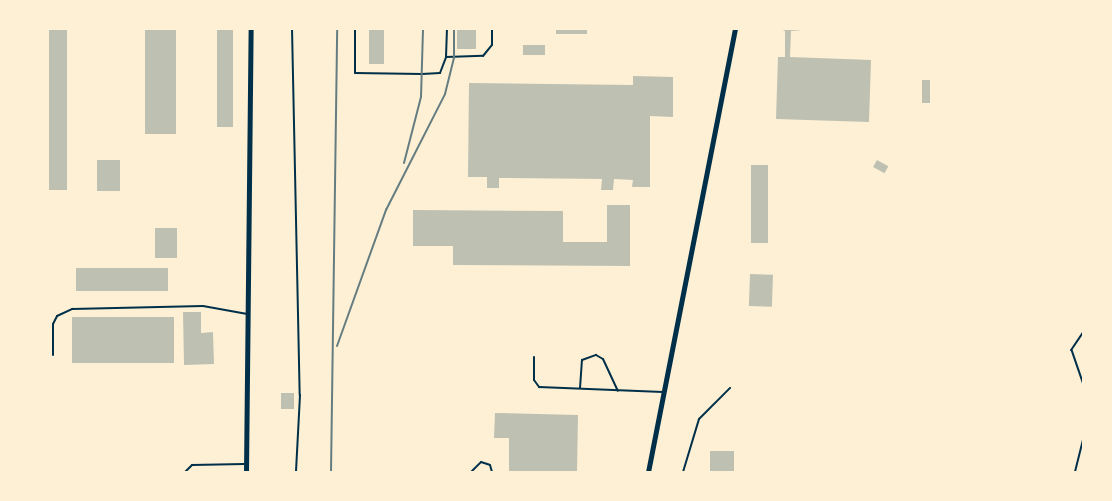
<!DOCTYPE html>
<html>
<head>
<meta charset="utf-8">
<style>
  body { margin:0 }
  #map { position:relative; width:1112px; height:501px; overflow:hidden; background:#fdf0d5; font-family:Montserrat,sans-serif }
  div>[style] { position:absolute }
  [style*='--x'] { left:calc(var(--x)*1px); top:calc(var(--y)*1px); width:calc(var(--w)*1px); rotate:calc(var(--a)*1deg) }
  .building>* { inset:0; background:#bec0b2; transform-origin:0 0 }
  .path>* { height:1.5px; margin:-0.75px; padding:0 0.75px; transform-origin:0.75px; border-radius:0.75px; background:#003049 }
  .service>* { height:2px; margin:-1px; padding:0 1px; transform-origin:1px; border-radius:1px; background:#003049 }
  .tertiary>* { height:5px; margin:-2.5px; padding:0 2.5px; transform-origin:2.5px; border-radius:2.5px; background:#003049 }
  .rail>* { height:2px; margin:-1px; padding:0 1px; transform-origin:1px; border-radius:1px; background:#657d81 }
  span { translate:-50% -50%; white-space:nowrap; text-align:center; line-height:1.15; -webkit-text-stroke:6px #fdf0d5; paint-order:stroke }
  .frame { position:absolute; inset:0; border:30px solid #fdf0d5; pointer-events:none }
</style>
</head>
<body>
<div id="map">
  <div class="building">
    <i style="left:49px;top:28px;width:18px;height:162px"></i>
    <i style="left:145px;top:28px;width:31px;height:106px"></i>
    <i style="left:217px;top:28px;width:16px;height:99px"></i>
    <i style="left:369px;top:28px;width:15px;height:36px"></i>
    <i style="left:457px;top:28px;width:19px;height:21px"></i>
    <i style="left:556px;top:28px;width:31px;height:6px"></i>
    <i style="clip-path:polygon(778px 28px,825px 28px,791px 31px,790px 57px,871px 60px,869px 122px,776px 119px,778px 57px,785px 57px,785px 31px)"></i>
    <i style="left:523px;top:45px;width:22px;height:10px"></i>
    <i style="clip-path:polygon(633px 76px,673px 77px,673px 117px,650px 116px,650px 187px,632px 187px,633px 180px,614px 179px,613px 190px,601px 190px,602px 179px,499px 178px,499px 188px,487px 188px,487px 177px,468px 177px,469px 83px,633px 85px)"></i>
    <i style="left:922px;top:80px;width:8px;height:23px"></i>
    <i style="left:97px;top:160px;width:23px;height:31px"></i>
    <i style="left:877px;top:160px;width:13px;height:8px;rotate:29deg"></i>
    <i style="left:751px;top:165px;width:17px;height:78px"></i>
    <i style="clip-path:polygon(607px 205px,630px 205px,630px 266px,453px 265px,453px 246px,413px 246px,413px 210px,563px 211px,563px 242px,607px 242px)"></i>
    <i style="left:177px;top:228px;width:30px;height:22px;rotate:90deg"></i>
    <i style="left:76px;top:268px;width:92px;height:23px"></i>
    <i style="left:750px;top:274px;width:23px;height:32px;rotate:2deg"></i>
    <i style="clip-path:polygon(183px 312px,201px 312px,201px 333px,213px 332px,214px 364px,184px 365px)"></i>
    <i style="left:174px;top:317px;width:46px;height:102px;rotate:90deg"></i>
    <i style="left:281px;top:393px;width:13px;height:16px"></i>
    <i style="clip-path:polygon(495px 413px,578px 415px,577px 472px,509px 472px,509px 438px,494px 438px)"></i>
    <i style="left:710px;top:451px;width:24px;height:21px"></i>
  </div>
  <div class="path">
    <i style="--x:1084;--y:332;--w:22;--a:124"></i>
    <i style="--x:1072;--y:350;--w:36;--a:71"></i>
    <i style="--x:1075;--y:472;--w:37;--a:-76"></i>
  </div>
  <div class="service">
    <i style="--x:292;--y:28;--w:367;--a:88.8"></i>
    <i style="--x:300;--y:395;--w:77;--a:93"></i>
    <i style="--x:355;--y:28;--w:45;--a:90"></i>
    <i style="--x:355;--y:73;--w:67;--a:0.9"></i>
    <i style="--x:422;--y:74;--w:18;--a:-3"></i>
    <i style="--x:440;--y:73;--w:17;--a:-69"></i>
    <i style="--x:446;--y:57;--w:37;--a:-2"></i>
    <i style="--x:483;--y:56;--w:14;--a:-51"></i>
    <i style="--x:492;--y:45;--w:17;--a:-90"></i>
    <i style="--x:446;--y:57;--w:29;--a:-88"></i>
    <i style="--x:53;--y:355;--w:31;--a:-90"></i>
    <i style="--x:53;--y:324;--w:9;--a:-63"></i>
    <i style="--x:57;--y:316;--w:17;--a:-25"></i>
    <i style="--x:72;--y:309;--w:131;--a:-1.3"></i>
    <i style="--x:203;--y:306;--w:45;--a:10.3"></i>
    <i style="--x:534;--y:357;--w:23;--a:90"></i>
    <i style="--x:534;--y:380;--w:9;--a:54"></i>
    <i style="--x:539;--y:387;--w:124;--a:2.3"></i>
    <i style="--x:580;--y:388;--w:28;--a:-86"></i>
    <i style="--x:582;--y:360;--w:15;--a:-20"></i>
    <i style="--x:596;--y:355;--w:8;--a:30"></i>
    <i style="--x:603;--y:359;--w:35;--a:65"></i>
    <i style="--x:185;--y:472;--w:10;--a:-45"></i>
    <i style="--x:192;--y:465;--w:52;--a:-1.1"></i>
    <i style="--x:471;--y:472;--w:14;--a:-45"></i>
    <i style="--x:481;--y:462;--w:9;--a:18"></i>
    <i style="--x:490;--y:465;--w:7;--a:74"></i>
    <i style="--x:683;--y:472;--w:55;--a:-73.2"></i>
    <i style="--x:699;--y:419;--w:44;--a:-45"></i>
  </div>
  <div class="tertiary">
    <i style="--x:246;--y:472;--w:444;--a:-89.4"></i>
    <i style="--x:648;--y:472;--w:452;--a:-78.9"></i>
  </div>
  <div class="rail">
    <i style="--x:404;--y:163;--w:68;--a:-75.6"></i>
    <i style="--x:421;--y:97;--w:69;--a:-88.3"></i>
    <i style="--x:337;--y:346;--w:145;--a:-70.2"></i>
    <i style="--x:386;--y:210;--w:130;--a:-63"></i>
    <i style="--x:445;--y:94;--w:37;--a:-76"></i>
    <i style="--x:454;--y:58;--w:30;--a:-90"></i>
    <i style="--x:331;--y:472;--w:444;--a:-89.2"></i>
  </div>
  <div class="frame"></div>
</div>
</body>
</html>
